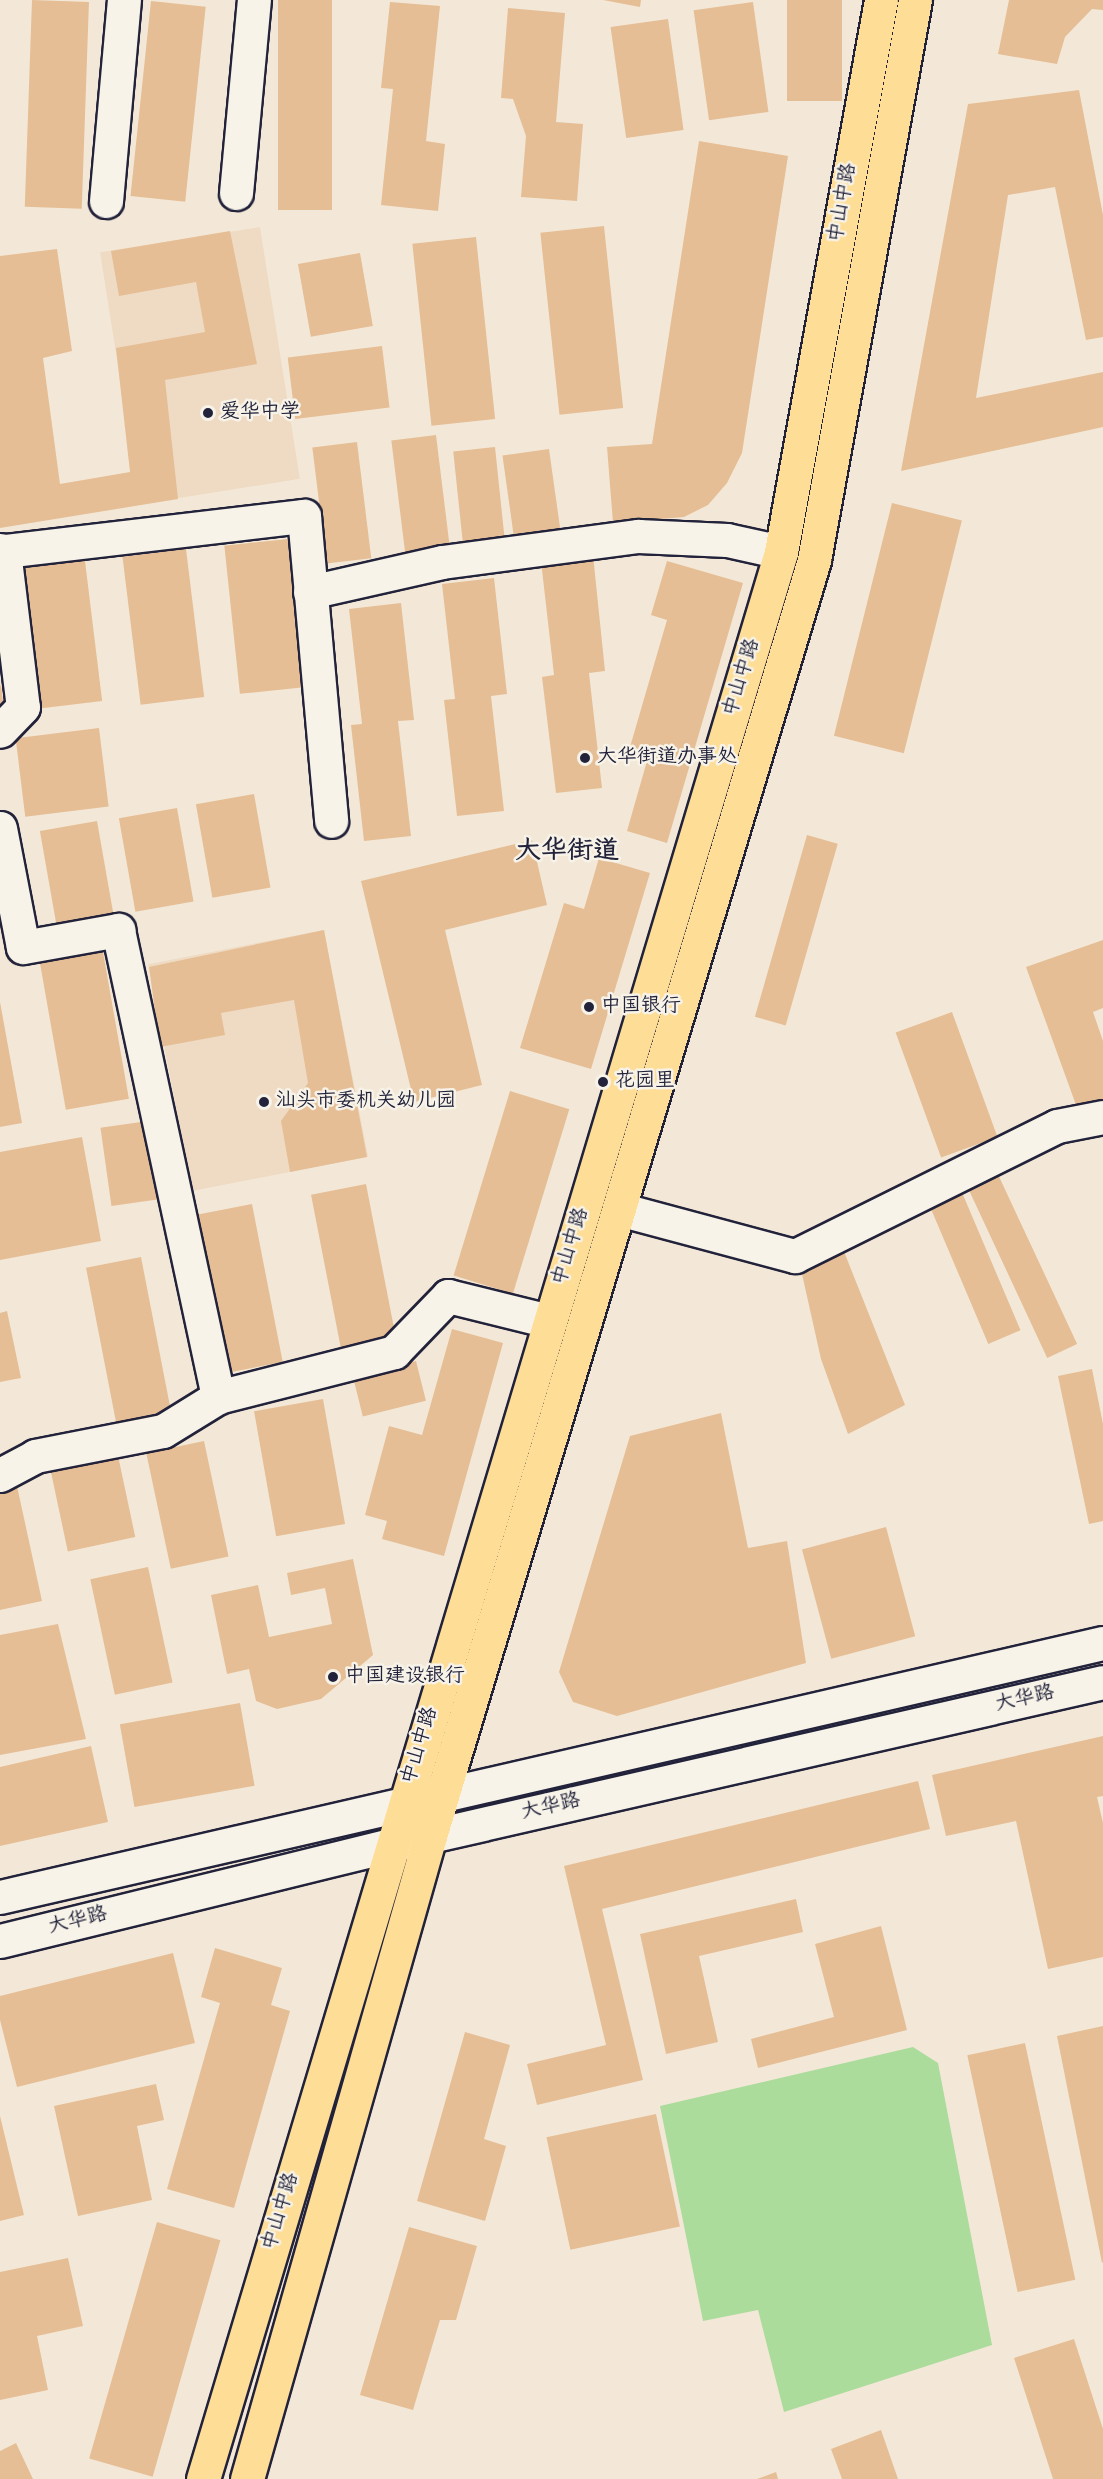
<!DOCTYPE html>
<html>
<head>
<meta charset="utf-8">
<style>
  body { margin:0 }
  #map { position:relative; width:1103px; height:2479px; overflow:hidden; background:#f3e8d7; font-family:"Gochi Hand","LXGW WenKai TC",sans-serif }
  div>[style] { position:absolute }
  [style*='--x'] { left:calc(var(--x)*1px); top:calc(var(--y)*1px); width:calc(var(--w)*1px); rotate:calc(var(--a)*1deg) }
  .built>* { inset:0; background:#efdbc3; transform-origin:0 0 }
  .green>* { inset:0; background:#abdc9c }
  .building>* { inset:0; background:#e5be95; transform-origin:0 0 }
  .roads { filter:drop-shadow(2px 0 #22223b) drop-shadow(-2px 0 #22223b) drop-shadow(0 2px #22223b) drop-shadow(0 -2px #22223b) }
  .minor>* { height:33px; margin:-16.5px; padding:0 16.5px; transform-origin:16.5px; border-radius:16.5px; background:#f7f3e8 }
  .major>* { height:33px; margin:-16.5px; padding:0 16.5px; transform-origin:16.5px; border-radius:16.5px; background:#fedd96 }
  .dots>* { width:16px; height:16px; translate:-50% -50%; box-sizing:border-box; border:3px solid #f7f3e8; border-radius:50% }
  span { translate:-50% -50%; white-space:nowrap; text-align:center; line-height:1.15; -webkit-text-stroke:5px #f7f3e8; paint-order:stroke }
  .street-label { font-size:20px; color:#22223b }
  .poi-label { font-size:20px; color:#22223b }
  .left { translate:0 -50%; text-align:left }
  .district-label { font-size:26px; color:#22223b; font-weight:700 }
</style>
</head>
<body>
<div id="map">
  <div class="built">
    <i style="left:260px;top:227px;width:255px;height:162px;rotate:81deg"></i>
    <i style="left:324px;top:930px;width:231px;height:179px;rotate:79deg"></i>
  </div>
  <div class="green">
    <i style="clip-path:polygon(913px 2047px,938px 2063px,992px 2345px,784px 2412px,758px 2310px,703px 2321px,660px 2106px)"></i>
  </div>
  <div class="building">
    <i style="left:32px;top:0;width:57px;height:207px;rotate:2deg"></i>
    <i style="left:278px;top:0;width:54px;height:210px"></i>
    <i style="clip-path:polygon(603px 0,641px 0,640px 7px)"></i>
    <i style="left:787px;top:0;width:55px;height:101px"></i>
    <i style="clip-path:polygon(1009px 0,1103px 0,1103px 10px,1092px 9px,1065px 37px,1057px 64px,998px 54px)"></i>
    <i style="left:151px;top:1px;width:55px;height:196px;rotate:6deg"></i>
    <i style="clip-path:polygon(390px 2px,440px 6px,426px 141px,445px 144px,438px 211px,381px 205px,393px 89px,381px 88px)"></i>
    <i style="left:753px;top:2px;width:111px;height:60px;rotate:82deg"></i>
    <i style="clip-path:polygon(508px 8px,565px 13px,556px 122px,583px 124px,577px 201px,521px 197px,526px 136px,513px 99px,501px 98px)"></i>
    <i style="left:668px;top:19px;width:112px;height:58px;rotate:82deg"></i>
    <i style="clip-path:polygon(1079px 90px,1103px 215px,1103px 337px,1086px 340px,1055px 187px,1008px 195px,976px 398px,1103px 372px,1103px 427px,901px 471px,968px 104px)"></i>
    <i style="clip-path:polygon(699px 141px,788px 156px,742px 453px,727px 483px,708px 505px,684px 517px,613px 523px,607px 447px,652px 444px)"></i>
    <i style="left:604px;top:226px;width:183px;height:64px;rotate:84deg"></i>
    <i style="clip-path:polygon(230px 231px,257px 364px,165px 380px,178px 499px,0 528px,0 256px,57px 249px,72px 351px,43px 358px,60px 484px,130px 472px,116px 348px,205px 332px,196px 282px,119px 296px,111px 251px)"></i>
    <i style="left:476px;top:237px;width:183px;height:64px;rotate:84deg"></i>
    <i style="left:360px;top:253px;width:74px;height:63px;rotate:80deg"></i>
    <i style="left:382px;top:346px;width:62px;height:95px;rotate:83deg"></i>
    <i style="left:436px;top:435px;width:117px;height:45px;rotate:83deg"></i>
    <i style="left:357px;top:442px;width:117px;height:45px;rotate:83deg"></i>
    <i style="left:495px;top:447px;width:91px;height:42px;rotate:84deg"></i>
    <i style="left:549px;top:449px;width:83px;height:47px;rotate:82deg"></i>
    <i style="left:892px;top:503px;width:72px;height:240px;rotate:14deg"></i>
    <i style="left:288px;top:539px;width:149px;height:64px;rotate:84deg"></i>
    <i style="left:186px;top:549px;width:149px;height:64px;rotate:83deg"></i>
    <i style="left:84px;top:553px;width:149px;height:63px;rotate:83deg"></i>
    <i style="clip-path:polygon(593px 555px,605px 671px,589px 673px,602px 788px,556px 793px,542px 677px,554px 675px,541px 561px)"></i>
    <i style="clip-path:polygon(667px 561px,743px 583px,667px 843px,627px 831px,649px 754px,630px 747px,667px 620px,651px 615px)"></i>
    <i style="clip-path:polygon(494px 578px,507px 694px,491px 696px,504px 811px,457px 816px,444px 700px,455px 699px,442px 584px)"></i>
    <i style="clip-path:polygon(401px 603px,414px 720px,398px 721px,411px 836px,364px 841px,351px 725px,362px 724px,349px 609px)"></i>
    <i style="clip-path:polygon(1px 685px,4px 710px,0 711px,0 686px)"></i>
    <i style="left:99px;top:728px;width:79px;height:84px;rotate:83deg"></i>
    <i style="left:254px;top:794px;width:95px;height:59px;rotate:80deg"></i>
    <i style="left:177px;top:808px;width:95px;height:59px;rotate:80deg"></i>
    <i style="left:97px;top:821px;width:96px;height:58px;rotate:80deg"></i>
    <i style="left:807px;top:835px;width:32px;height:189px;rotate:16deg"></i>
    <i style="clip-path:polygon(532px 840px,547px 905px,445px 930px,482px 1085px,414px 1102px,361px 881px)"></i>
    <i style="clip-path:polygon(599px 858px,650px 873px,591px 1069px,520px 1048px,564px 903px,584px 909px)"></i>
    <i style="clip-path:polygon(324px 930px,367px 1157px,290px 1172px,281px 1121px,308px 1083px,294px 1000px,221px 1013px,225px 1035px,160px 1047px,149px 967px)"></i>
    <i style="clip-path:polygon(1103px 940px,1103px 1008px,1093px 1012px,1103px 1041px,1103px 1107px,1080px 1116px,1026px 967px)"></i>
    <i style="left:103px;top:952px;width:149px;height:64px;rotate:80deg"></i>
    <i style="clip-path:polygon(0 1002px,22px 1123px,0 1127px)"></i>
    <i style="left:952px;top:1012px;width:133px;height:60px;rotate:70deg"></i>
    <i style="left:510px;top:1091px;width:62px;height:193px;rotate:17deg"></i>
    <i style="left:148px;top:1121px;width:79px;height:48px;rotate:82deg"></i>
    <i style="clip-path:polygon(82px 1137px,101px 1241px,0 1260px,0 1152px)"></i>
    <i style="left:996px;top:1170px;width:192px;height:33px;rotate:65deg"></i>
    <i style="left:958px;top:1183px;width:160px;height:35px;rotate:67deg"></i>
    <i style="left:366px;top:1184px;width:162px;height:56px;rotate:79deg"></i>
    <i style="left:252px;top:1204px;width:161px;height:55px;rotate:79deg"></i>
    <i style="clip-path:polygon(843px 1249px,905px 1405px,848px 1434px,821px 1359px,802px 1274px)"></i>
    <i style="left:141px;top:1257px;width:162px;height:56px;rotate:79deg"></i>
    <i style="clip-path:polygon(7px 1311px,21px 1378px,0 1382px,0 1313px)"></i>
    <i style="clip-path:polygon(452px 1329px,503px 1343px,444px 1556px,382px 1539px,387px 1521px,365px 1515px,389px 1426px,422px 1435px)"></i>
    <i style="left:416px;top:1361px;width:41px;height:65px;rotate:76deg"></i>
    <i style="clip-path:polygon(1092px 1369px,1103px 1424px,1103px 1521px,1089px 1524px,1058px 1376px)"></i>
    <i style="left:323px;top:1399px;width:127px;height:70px;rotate:80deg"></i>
    <i style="clip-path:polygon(721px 1413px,748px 1548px,787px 1541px,806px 1663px,617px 1716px,573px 1702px,559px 1672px,630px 1436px)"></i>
    <i style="left:204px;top:1441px;width:118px;height:59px;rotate:78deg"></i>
    <i style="left:117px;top:1451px;width:88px;height:69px;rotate:78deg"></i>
    <i style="clip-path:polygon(17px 1486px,42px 1601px,0 1610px,0 1490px)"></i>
    <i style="left:886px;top:1527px;width:113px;height:87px;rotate:75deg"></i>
    <i style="clip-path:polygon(353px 1559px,373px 1655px,321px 1699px,277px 1709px,256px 1701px,249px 1669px,227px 1674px,211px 1595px,258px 1585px,269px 1637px,332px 1624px,325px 1588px,291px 1595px,287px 1573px)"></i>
    <i style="left:148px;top:1567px;width:118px;height:59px;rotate:78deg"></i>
    <i style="clip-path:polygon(58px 1624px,86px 1739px,0 1755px,0 1635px)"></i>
    <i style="left:240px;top:1703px;width:84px;height:122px;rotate:80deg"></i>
    <i style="clip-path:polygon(1103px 1736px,1103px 1796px,1097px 1797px,1103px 1823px,1103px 1957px,1048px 1969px,1016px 1821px,946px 1836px,932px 1775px)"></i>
    <i style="clip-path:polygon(91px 1746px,108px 1822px,0 1846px,0 1767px)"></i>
    <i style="clip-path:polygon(918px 1781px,930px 1829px,602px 1909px,643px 2080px,537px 2105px,527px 2064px,606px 2045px,564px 1866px)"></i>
    <i style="clip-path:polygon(796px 1899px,803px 1932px,699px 1956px,718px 2042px,666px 2054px,640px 1934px)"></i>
    <i style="clip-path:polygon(881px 1926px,907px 2030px,758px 2068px,751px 2039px,834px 2017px,815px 1944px)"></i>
    <i style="clip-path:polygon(215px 1948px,282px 1968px,271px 2005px,290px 2011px,234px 2208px,167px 2189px,220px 2003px,201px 1997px)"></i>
    <i style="clip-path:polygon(173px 1953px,195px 2043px,17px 2087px,0 2020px,0 1996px)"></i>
    <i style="clip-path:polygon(1103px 2026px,1103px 2262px,1102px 2263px,1057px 2036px)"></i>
    <i style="clip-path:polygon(465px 2032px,510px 2045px,484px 2139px,506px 2146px,485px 2221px,417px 2201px)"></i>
    <i style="left:1025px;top:2043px;width:242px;height:59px;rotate:78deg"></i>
    <i style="clip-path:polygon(156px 2084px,164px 2120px,137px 2126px,152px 2200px,78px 2216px,54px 2106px)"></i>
    <i style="left:656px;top:2114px;width:115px;height:112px;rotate:78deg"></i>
    <i style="clip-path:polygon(0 2116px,24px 2215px,0 2221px)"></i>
    <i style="left:157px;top:2222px;width:66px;height:246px;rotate:16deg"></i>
    <i style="clip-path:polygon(409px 2227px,477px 2246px,456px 2320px,440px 2320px,413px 2410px,360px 2395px)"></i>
    <i style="clip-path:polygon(68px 2258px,83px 2326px,37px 2336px,48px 2390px,0 2400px,0 2272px)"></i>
    <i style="clip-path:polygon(1074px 2339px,1103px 2429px,1103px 2479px,1053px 2479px,1014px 2358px)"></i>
    <i style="clip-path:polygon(881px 2430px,898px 2479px,842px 2479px,831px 2449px)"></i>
    <i style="clip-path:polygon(16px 2443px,33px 2479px,0 2479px,0 2451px)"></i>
    <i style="clip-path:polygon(776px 2472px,778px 2479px,757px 2479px)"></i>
  </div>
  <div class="roads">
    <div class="minor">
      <i style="--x:236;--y:193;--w:194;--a:-84.7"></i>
      <i style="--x:106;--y:201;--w:202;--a:-84.9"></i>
      <i style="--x:0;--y:550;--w:4;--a:14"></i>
      <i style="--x:4;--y:551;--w:157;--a:83.1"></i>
      <i style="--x:23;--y:707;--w:33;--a:134"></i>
      <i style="--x:4;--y:551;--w:302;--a:-6.7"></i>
      <i style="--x:304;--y:516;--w:306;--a:84.9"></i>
      <i style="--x:310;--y:592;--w:135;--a:-12.8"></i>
      <i style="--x:442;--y:562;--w:198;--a:-7.6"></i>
      <i style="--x:638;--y:536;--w:89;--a:2.6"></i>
      <i style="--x:727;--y:540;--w:55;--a:12.5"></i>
      <i style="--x:0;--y:828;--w:121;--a:79.1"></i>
      <i style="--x:23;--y:947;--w:97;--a:-10.1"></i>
      <i style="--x:118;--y:930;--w:478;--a:77.9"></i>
      <i style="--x:619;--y:1209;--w:182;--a:15"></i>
      <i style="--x:795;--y:1256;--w:292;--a:-26.4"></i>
      <i style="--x:1057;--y:1126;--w:47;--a:-11.1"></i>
      <i style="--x:0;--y:1475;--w:40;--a:-28"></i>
      <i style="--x:35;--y:1456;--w:130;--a:-11.1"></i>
      <i style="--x:163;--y:1431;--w:65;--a:-31.7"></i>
      <i style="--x:218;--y:1397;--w:182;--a:-14.3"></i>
      <i style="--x:394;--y:1352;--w:78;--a:-46"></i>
      <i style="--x:448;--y:1296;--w:104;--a:13.9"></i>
      <i style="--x:0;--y:1897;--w:1132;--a:-12.97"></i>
      <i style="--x:0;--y:1941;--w:403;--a:-13.8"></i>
      <i style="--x:391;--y:1845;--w:730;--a:-12.89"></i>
    </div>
    <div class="major">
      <i style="--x:203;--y:2479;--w:2012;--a:-73.3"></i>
      <i style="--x:781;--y:552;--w:561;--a:-79.73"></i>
      <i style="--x:247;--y:2479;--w:669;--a:-74.11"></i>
      <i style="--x:430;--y:1836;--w:1333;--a:-73.25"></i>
      <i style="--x:814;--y:560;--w:569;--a:-79.78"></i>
    </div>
  </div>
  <div class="dots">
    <i style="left:208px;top:413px;background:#22223b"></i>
    <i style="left:585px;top:758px;background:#22223b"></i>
    <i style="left:589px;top:1007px;background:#22223b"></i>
    <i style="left:603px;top:1082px;background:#22223b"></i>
    <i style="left:264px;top:1102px;background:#22223b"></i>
    <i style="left:333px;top:1677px;background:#22223b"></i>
  </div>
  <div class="street-label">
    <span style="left:844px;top:203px;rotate:-80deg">中山中路</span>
    <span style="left:743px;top:678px;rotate:-73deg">中山中路</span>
    <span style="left:572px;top:1247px;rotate:-73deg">中山中路</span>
    <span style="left:1025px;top:1700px;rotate:-13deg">大华路</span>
    <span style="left:421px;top:1746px;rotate:-73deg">中山中路</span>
    <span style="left:551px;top:1808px;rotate:-13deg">大华路</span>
    <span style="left:78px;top:1922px;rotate:-14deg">大华路</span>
    <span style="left:282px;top:2212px;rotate:-73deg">中山中路</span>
  </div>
  <div class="poi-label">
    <span class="left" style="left:220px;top:413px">爱华中学</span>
    <span class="left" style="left:597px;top:758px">大华街道办事处</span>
    <span class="left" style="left:601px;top:1007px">中国银行</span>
    <span class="left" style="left:615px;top:1082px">花园里</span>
    <span class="left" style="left:276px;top:1102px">汕头市委机关幼儿园</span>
    <span class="left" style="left:345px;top:1677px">中国建设银行</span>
  </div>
  <div class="district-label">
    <span style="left:567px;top:854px">大华街道</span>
  </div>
</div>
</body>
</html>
